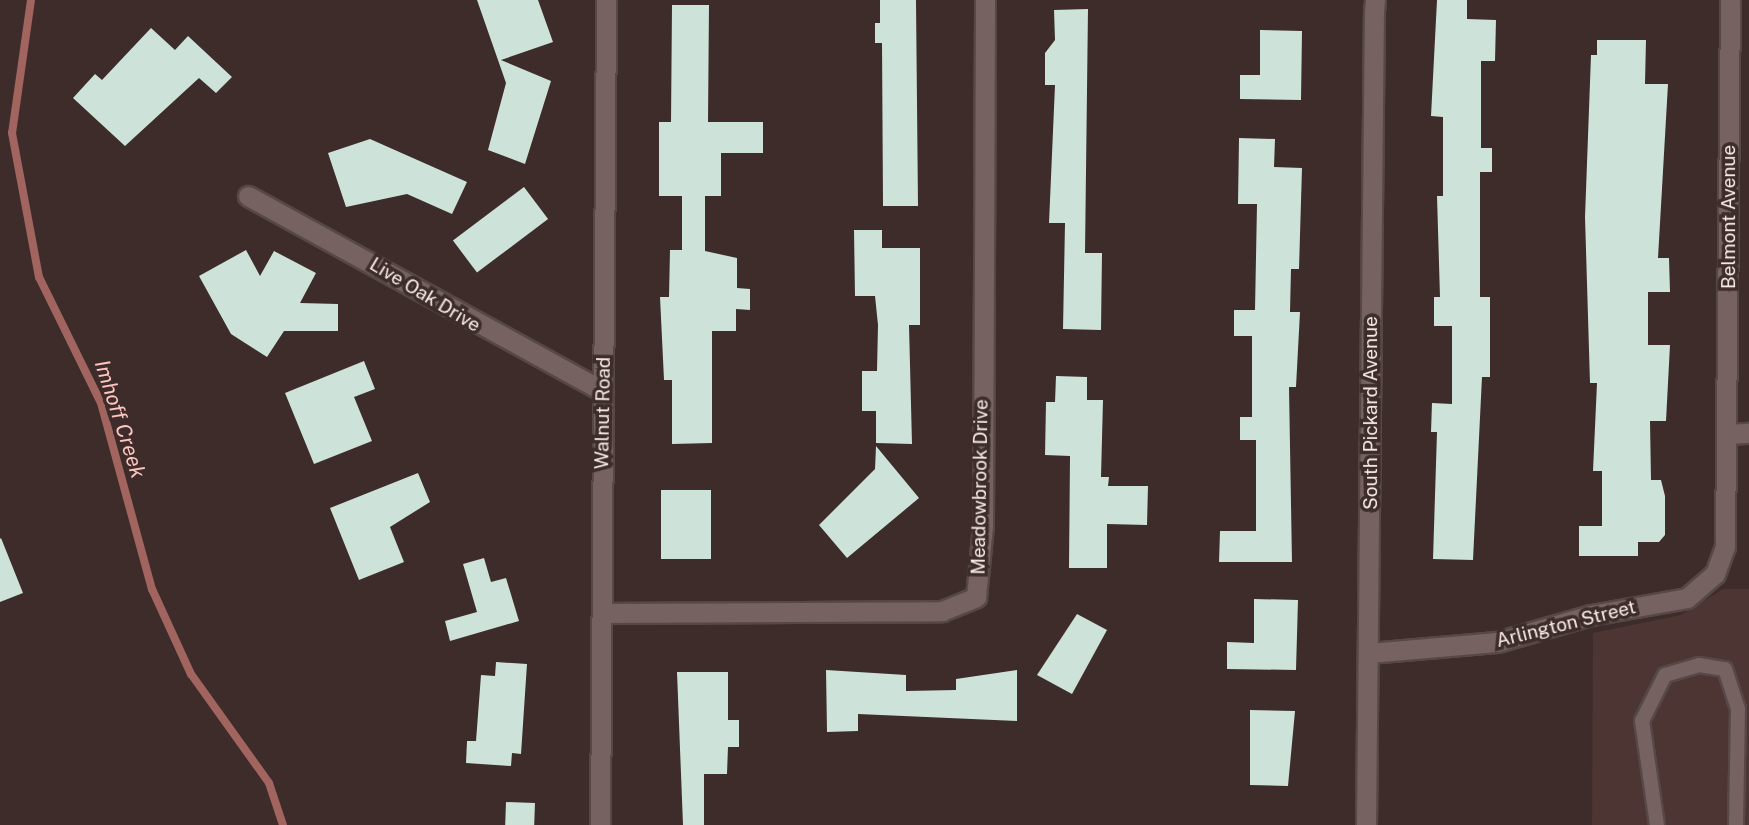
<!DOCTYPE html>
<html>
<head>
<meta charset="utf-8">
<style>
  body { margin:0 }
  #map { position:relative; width:1749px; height:825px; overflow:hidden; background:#3d2c2a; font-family:"Public Sans",sans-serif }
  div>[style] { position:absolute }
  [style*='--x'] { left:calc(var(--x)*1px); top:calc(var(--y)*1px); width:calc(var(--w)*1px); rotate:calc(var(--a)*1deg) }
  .built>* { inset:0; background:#4c3532 }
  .stream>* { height:8px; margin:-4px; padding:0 4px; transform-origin:4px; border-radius:4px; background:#a1645f }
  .building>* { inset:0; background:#cde2d9; transform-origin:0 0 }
  .roads { filter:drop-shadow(2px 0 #564846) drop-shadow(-2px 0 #564846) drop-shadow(0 2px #564846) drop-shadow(0 -2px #564846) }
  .service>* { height:14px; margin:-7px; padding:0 7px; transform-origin:7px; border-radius:7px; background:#766260 }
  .minor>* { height:19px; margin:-9.5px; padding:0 9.5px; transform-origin:9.5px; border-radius:9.5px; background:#766260 }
  .tertiary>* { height:19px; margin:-9.5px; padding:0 9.5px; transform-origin:9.5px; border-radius:9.5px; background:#766260 }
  span { translate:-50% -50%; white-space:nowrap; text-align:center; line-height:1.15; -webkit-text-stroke:7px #3d2c2a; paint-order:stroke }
  .street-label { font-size:19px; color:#f8eceb }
  .water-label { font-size:21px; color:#ffc5c0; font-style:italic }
</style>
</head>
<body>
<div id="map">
  <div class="built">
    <i style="clip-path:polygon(1723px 589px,1749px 589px,1749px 825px,1592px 825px,1593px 633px,1681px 615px)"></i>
  </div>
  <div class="stream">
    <i style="--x:31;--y:0;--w:134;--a:98.1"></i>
    <i style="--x:12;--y:133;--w:147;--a:79.4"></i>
    <i style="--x:39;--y:277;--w:140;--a:63.8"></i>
    <i style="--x:101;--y:403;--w:193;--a:74.7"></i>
    <i style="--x:152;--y:589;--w:94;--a:65.4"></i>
    <i style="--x:191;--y:674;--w:134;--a:54.4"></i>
    <i style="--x:269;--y:783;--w:44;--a:71.6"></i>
  </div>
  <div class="building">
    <i style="clip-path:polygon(477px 0,538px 0,553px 42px,501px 60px,551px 81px,525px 164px,488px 150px,506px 83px)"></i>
    <i style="clip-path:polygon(880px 0,916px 0,918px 206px,883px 206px,882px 43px,875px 43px,875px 23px,880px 23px)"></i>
    <i style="clip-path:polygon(1437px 0,1467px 0,1467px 19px,1496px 20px,1495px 61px,1481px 61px,1481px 148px,1492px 148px,1492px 172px,1480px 172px,1480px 297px,1490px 297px,1490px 377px,1482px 377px,1473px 560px,1433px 559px,1437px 432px,1431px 432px,1432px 403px,1452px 404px,1452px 326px,1434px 326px,1434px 297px,1440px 297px,1437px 196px,1443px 196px,1443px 117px,1431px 116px)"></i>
    <i style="clip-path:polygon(672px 5px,709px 5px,708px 122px,763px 122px,763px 153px,721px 153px,721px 196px,705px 196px,705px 251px,737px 258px,737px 288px,750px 289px,750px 310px,736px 309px,736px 331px,712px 331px,712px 443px,672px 444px,672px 380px,664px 380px,660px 297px,669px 297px,670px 250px,682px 250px,682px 196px,659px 196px,659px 122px,671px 122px)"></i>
    <i style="clip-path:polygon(1088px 9px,1085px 253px,1102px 253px,1101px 330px,1063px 329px,1065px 223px,1049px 223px,1055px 85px,1045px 85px,1045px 53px,1055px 40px,1054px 10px)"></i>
    <i style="clip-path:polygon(151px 28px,175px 50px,188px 36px,232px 77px,216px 93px,199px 78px,125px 146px,73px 98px,95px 74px,102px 80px)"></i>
    <i style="clip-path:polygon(1260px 30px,1302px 31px,1301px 100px,1240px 99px,1240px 75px,1260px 75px)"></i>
    <i style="clip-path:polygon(1597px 40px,1646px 40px,1645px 84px,1668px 84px,1658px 258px,1669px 258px,1670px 292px,1648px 292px,1648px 345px,1670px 345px,1666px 421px,1650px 421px,1651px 480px,1661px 480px,1665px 496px,1665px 535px,1659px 542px,1638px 542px,1638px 556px,1579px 556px,1579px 526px,1602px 526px,1602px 471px,1593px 471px,1597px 383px,1590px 383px,1585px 217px,1591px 55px,1597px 55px)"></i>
    <i style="clip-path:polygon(1239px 138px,1275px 139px,1274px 167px,1302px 168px,1299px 269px,1291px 269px,1290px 312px,1300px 312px,1296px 387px,1289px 387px,1292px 562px,1219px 562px,1220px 531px,1256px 531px,1256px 440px,1240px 440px,1240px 417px,1252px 417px,1252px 336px,1234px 336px,1234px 310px,1255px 310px,1257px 204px,1238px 204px)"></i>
    <i style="clip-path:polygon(370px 139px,467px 182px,452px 214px,407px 194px,346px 207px,328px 153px)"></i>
    <i style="left:524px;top:187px;width:40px;height:89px;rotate:53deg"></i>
    <i style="clip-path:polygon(854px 230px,882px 230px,882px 248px,920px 248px,920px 325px,909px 325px,912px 444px,876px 443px,876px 411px,862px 411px,862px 371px,877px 371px,878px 325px,875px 296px,855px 296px)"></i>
    <i style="clip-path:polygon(246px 250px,260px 276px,274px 251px,316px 273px,300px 303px,338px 304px,338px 331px,284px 331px,267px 357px,231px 334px,199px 276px)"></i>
    <i style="clip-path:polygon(364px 361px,375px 389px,354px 397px,372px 441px,314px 464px,285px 393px)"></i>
    <i style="clip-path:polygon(1056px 376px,1087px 377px,1087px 400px,1103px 400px,1101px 477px,1109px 477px,1108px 486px,1148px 486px,1147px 525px,1107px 524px,1107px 568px,1069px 568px,1070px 456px,1045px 455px,1046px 402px,1055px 402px)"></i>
    <i style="clip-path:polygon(876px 446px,919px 498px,847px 558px,819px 525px,875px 469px)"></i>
    <i style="clip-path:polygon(418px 473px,430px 502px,390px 527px,404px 562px,359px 580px,330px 508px)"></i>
    <i style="left:661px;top:490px;width:50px;height:69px"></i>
    <i style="clip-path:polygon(1px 538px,23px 593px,0 602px,0 539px)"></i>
    <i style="clip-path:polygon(484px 558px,491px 582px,506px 578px,519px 621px,450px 641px,445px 621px,477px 612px,463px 564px)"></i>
    <i style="clip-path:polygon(1254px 599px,1298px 600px,1296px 670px,1227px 669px,1227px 642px,1254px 643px)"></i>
    <i style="clip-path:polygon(1077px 614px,1107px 630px,1072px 694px,1037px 675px)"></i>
    <i style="clip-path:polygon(496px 662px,527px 664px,521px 754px,512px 753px,511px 766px,466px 763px,467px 741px,476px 741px,481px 675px,495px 676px)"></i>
    <i style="clip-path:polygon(826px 670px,906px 675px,906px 691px,956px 690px,956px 679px,1017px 670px,1017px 721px,858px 714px,858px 731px,827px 732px)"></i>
    <i style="clip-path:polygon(677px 672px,728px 672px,728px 720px,739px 720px,739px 747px,728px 747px,727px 774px,704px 774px,704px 825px,683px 825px)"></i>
    <i style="clip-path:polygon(1250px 710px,1295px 711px,1288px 786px,1250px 785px)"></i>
    <i style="left:506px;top:802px;width:29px;height:23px;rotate:2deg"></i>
  </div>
  <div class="roads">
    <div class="service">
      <i style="--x:1657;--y:825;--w:105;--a:-98.2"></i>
      <i style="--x:1642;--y:721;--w:51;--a:-63.4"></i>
      <i style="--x:1665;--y:675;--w:35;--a:-16"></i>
      <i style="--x:1699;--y:665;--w:26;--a:9"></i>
      <i style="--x:1725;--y:669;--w:42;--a:72"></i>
      <i style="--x:1738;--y:709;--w:116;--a:91"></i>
    </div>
    <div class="minor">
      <i style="--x:248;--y:196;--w:405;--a:28.8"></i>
      <i style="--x:1727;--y:434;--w:22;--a:-3"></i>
      <i style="--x:602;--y:613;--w:340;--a:-0.3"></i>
      <i style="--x:942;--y:611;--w:37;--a:-22"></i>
      <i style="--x:976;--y:597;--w:71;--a:-84.4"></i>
      <i style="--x:983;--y:526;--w:526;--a:-89.78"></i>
      <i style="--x:1369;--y:653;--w:128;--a:-4.9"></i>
      <i style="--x:1497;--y:642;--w:98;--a:-16"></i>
      <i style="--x:1591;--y:615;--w:97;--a:-10"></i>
      <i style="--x:1687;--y:598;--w:37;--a:-41"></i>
      <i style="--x:1715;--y:574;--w:29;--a:-70"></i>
      <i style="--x:1725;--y:547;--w:547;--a:-89.48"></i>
      <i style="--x:600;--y:825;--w:825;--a:-89.58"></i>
      <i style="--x:1366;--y:825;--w:813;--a:-89.44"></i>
    </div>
    <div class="tertiary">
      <i style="--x:1374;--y:12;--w:12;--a:-85"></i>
    </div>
  </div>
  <div class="street-label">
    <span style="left:1729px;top:217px;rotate:-90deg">Belmont Avenue</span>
    <span style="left:425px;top:295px;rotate:31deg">Live Oak Drive</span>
    <span style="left:603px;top:413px;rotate:-89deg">Walnut Road</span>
    <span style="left:1371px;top:413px;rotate:-90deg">South Pickard Avenue</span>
    <span style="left:980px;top:487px;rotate:-89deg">Meadowbrook Drive</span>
    <span style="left:1566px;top:624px;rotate:-14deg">Arlington Street</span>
  </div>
  <div class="water-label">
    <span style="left:120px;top:419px;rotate:72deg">Imhoff Creek</span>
  </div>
</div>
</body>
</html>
